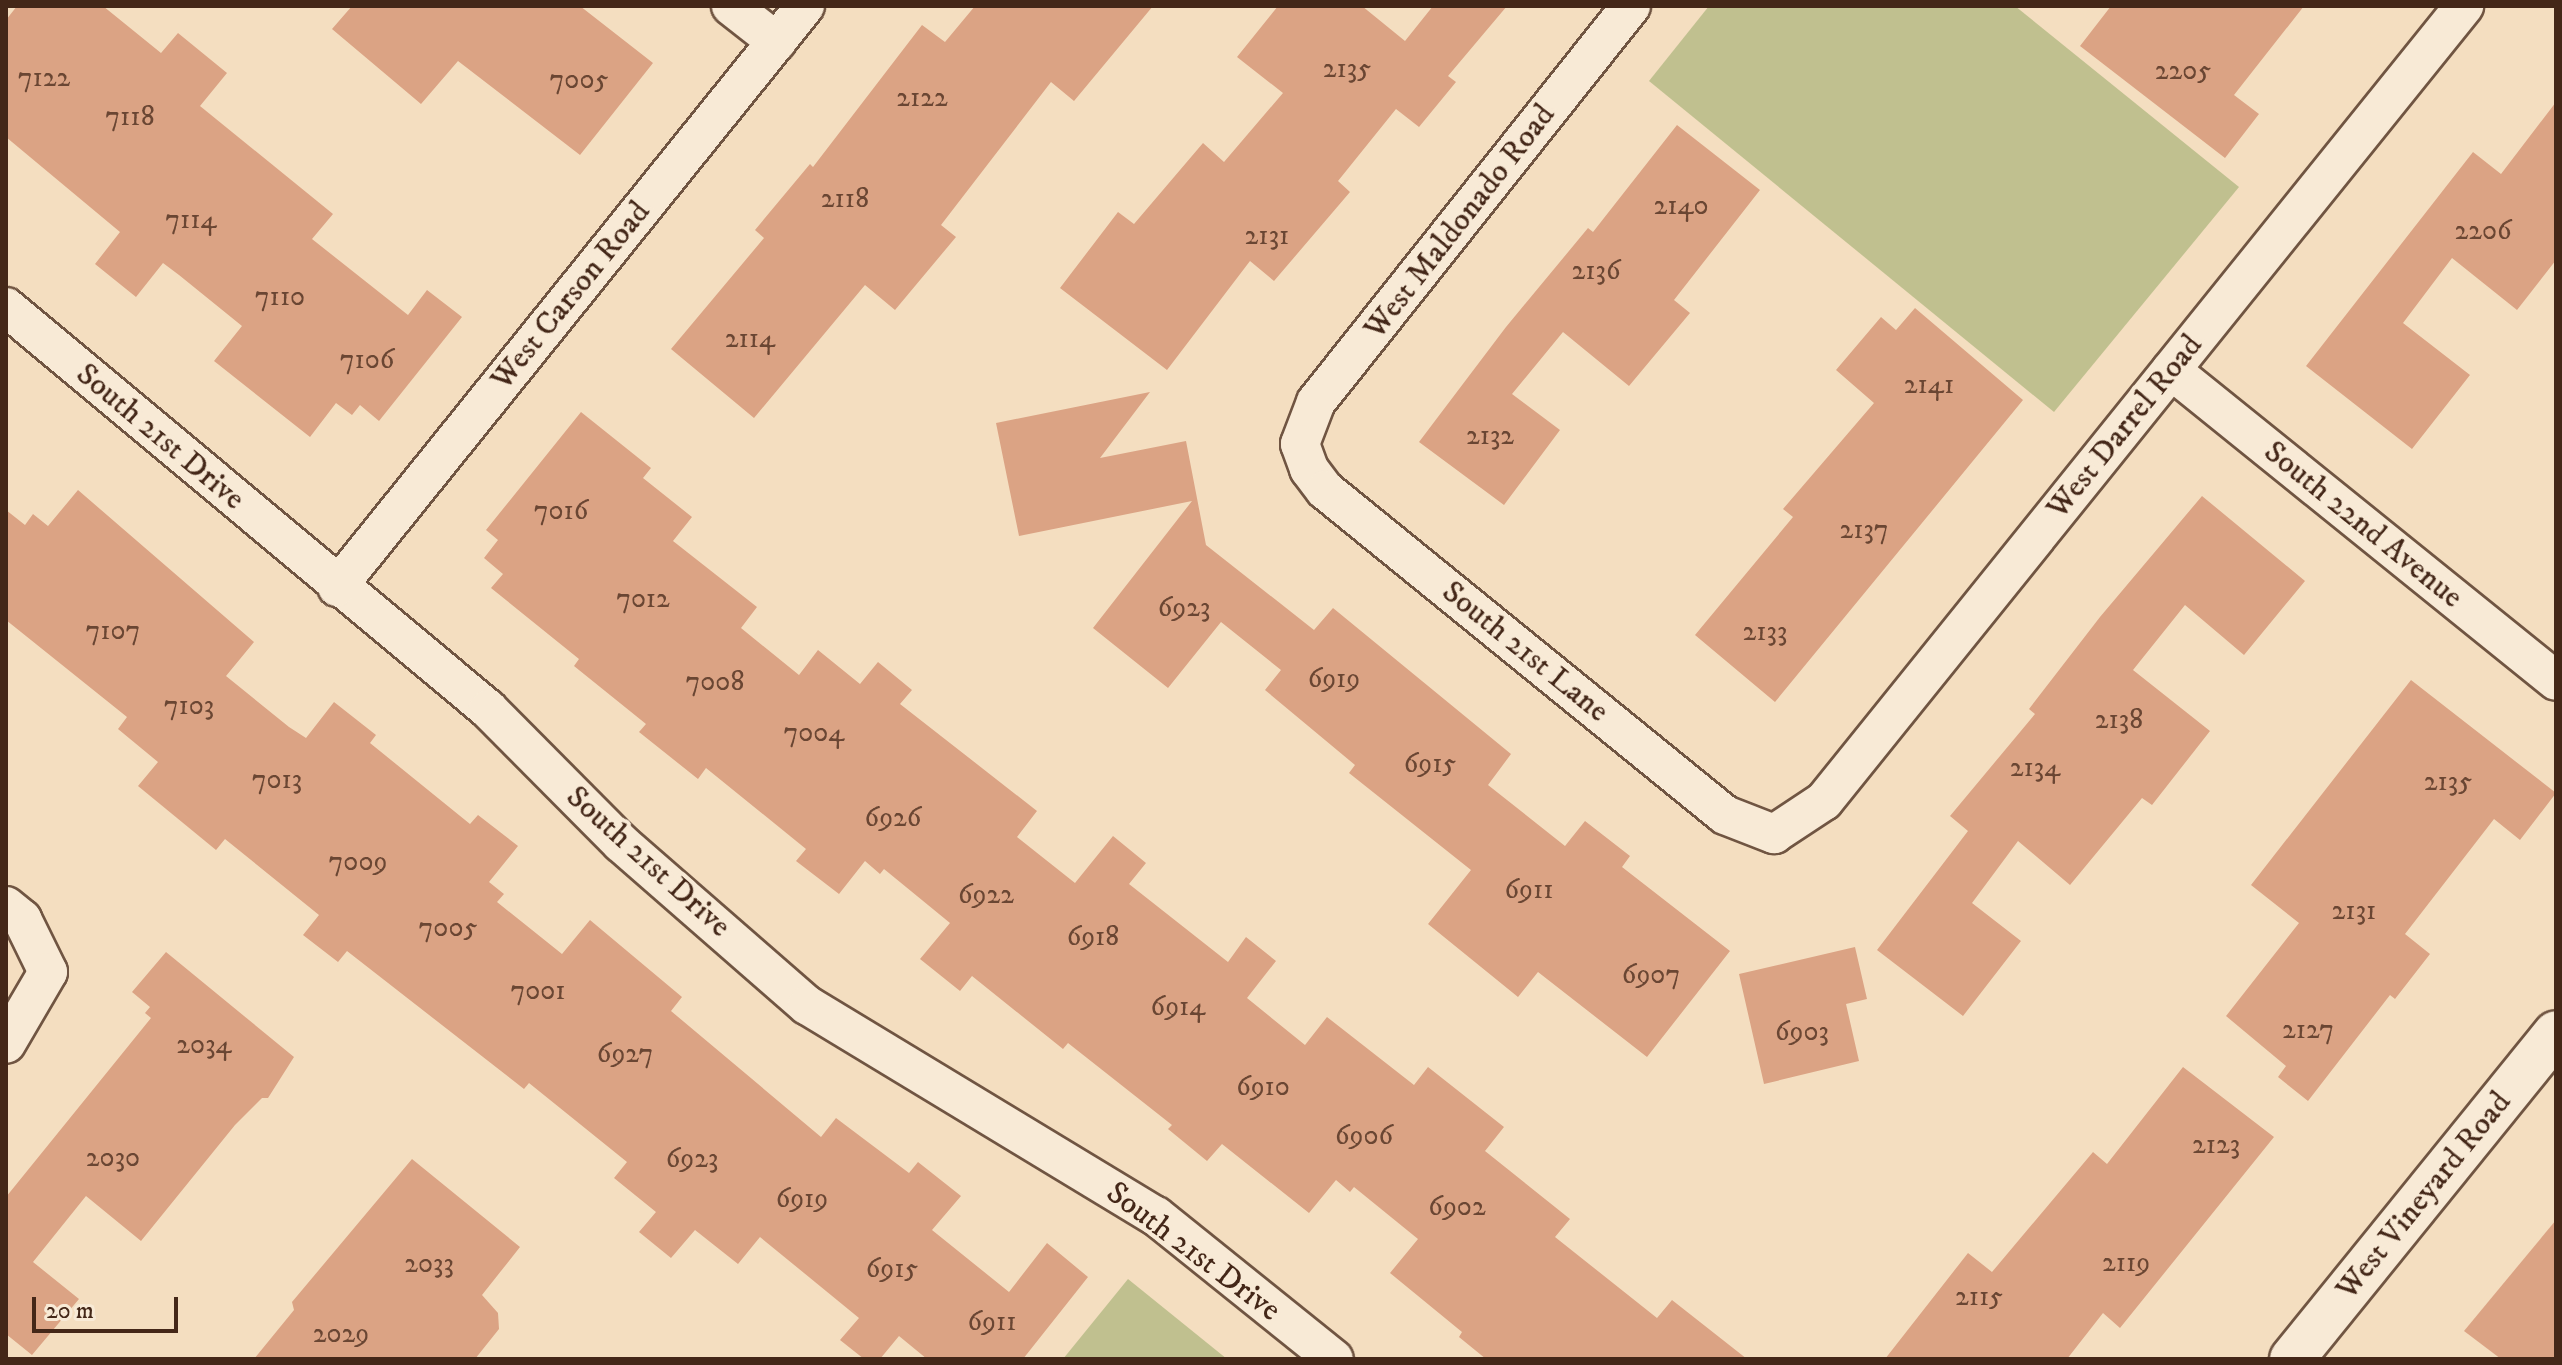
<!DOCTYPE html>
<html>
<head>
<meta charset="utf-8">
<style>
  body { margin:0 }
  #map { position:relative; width:2562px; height:1365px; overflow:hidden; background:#f4dec0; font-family:"IM FELL DW Pica",serif }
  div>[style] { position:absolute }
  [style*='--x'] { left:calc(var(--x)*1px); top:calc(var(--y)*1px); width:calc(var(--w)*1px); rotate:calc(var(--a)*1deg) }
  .green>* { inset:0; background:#c0c08f }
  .building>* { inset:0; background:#dba384 }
  .roads { filter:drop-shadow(2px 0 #705542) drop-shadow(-2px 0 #705542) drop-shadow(0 2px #705542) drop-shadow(0 -2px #705542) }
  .street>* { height:38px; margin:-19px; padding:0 19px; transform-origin:19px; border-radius:19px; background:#f8ead6 }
  .secondary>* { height:44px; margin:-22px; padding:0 22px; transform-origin:22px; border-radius:22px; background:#f8ead6 }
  span { translate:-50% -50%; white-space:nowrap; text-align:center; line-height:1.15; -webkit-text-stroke:8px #f8ead6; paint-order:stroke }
  .number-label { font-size:28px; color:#6a4633 }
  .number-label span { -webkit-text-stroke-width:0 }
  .street-label { font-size:32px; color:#442718 }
  .frame { position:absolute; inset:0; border:8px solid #442718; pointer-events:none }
  .scale { position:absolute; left:32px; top:1297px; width:146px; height:36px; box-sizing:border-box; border:4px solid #442718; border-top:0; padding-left:10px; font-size:24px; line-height:28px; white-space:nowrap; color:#442718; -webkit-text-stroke:6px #f8ead6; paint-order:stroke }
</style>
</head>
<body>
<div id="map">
  <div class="green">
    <i style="clip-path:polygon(1709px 6px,2015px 6px,2239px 187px,2054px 412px,1649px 81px)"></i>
    <i style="clip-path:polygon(1128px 1279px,1227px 1359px,1063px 1359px)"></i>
  </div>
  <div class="building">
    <i style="clip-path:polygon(17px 6px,103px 6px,161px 53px,178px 33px,227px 73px,200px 106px,333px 214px,312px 239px,408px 315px,427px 290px,462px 317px,379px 421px,360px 405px,352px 415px,336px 403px,310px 437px,214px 361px,242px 326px,179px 275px,163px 263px,136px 297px,95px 264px,120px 232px,6px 137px,6px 20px)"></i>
    <i style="clip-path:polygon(352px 6px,580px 6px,653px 63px,580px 155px,458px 61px,421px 104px,332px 29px)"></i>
    <i style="clip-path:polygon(975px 6px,1153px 6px,1074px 101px,1051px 82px,941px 225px,956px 237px,895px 310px,865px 285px,754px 418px,671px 349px,764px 238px,755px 230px,810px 164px,813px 167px,922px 25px,945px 42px)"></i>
    <i style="clip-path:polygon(1278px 6px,1362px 6px,1405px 41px,1433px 6px,1507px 6px,1448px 76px,1456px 82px,1419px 127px,1396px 109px,1338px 181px,1350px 192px,1274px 281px,1250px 261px,1167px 370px,1060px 288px,1118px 212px,1134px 224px,1203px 143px,1224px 162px,1283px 93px,1237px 57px)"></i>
    <i style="clip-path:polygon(2111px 6px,2304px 6px,2234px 95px,2259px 114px,2225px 158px,2080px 46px)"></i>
    <i style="clip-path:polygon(2556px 102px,2556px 260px,2517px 310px,2452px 258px,2403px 323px,2470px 375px,2412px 449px,2306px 366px,2473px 152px,2501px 174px)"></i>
    <i style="clip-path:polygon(1677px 125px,1760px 190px,1674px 300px,1690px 313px,1629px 386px,1563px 332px,1512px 394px,1560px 430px,1504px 505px,1419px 442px,1506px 327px,1588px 228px,1593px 232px)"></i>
    <i style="clip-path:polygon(1915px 308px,2023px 400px,1775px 702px,1695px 635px,1793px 517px,1783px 509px,1874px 403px,1836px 370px,1881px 317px,1896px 330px)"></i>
    <i style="clip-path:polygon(1150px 392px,1100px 458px,1186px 441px,1206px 545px,1314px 630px,1333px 608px,1511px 754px,1488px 785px,1565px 846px,1585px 821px,1630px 856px,1622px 867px,1730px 951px,1647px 1057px,1538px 972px,1518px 997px,1428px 924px,1471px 870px,1349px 773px,1355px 765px,1265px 690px,1281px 670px,1221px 622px,1168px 688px,1093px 628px,1192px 501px,1019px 536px,996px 423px)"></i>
    <i style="clip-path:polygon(581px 412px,651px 468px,643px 478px,692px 517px,673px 541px,757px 607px,741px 628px,799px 675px,818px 650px,860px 684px,878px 662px,912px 690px,900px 704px,1037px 811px,1017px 837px,1075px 883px,1113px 836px,1146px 863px,1129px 884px,1228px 962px,1246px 937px,1276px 961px,1247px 998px,1305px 1045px,1327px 1017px,1414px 1085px,1428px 1067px,1504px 1127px,1485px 1151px,1570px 1219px,1555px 1237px,1657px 1318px,1672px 1300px,1747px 1359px,1486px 1359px,1459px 1337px,1462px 1332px,1390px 1273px,1418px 1239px,1354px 1187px,1350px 1192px,1336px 1180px,1309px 1213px,1222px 1144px,1207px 1161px,1168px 1129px,1172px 1125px,1068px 1043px,1063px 1049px,972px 976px,960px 991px,920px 959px,950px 923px,884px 869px,880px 874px,865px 861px,839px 894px,796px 861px,806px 849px,706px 768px,698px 779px,639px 732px,646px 724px,574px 666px,579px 659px,491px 588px,503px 574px,484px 558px,498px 540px,486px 530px)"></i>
    <i style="clip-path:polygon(78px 490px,254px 642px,226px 676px,289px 727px,306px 738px,334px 702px,376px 735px,370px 743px,470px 824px,478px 815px,518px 846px,489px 882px,504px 894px,497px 902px,562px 954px,590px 920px,682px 997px,671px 1011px,821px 1137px,836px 1118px,909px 1173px,918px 1162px,961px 1196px,932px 1230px,1009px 1292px,1047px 1243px,1088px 1277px,1023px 1359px,927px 1359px,899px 1336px,880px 1359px,864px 1359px,840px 1340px,859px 1318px,760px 1237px,738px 1264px,695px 1230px,671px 1258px,639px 1232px,656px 1212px,614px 1178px,627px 1162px,529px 1083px,524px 1089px,347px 951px,338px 962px,303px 935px,319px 915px,225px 839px,216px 850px,138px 786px,158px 762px,118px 729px,127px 717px,6px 620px,6px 510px,25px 525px,33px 514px,48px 526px)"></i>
    <i style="clip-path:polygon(2202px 496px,2305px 581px,2244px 655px,2185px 605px,2133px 670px,2210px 731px,2152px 805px,2142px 798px,2070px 885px,2018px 841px,1972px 903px,2021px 941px,1963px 1016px,1877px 950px,1968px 831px,1950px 816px,2035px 714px,2029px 709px,2100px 617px)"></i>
    <i style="clip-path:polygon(2411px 680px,2556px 793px,2520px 840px,2494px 819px,2405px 934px,2430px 954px,2395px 999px,2390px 995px,2308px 1101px,2278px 1077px,2286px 1066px,2226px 1016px,2299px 923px,2251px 885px)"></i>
    <i style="clip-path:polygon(1855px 947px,1867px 999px,1846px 1004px,1859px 1061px,1764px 1084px,1739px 974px)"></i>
    <i style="clip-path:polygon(166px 952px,294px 1057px,268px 1098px,262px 1098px,235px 1125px,141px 1241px,86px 1196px,33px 1262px,79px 1299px,32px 1355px,6px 1334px,6px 1197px,151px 1018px,145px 1013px,150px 1007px,132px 992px)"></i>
    <i style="clip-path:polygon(2183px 1067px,2274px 1137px,2120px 1328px,2103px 1313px,2067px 1359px,1885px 1359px,1968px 1253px,1992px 1272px,2093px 1152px,2107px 1164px)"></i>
    <i style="clip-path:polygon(412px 1159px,520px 1247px,482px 1295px,498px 1313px,499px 1329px,475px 1359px,254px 1359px,294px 1310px,292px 1302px)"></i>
    <i style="clip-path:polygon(2556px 1220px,2556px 1359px,2501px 1359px,2464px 1331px)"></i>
  </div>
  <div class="roads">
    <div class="street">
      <i style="--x:731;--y:6;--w:58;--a:38"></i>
      <i style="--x:1631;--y:6;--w:506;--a:128.5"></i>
      <i style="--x:1316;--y:402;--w:45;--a:110.9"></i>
      <i style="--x:1300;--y:444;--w:27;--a:70"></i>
      <i style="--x:1309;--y:469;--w:26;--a:53"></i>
      <i style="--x:1325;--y:490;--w:515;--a:39.09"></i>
      <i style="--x:1725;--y:815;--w:53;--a:21.2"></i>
      <i style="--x:1774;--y:834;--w:60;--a:-33.4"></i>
      <i style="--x:1824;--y:801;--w:1021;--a:-51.16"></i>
      <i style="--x:6;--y:307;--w:628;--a:39.83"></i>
      <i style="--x:488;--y:709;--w:189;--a:45.2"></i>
      <i style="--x:621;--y:843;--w:247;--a:41.1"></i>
      <i style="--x:807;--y:1005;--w:408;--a:31.2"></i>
      <i style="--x:1156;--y:1216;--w:228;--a:38.8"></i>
      <i style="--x:2171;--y:370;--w:495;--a:38.9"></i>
      <i style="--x:337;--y:587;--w:746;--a:-51.15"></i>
      <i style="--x:6;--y:906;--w:21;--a:39"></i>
      <i style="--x:22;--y:919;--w:59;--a:63.9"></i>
      <i style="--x:48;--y:972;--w:83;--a:120.3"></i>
    </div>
    <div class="secondary">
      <i style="--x:2292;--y:1359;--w:419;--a:-51"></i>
    </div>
  </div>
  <div class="number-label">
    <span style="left:1347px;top:69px">2135</span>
    <span style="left:2183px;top:71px">2205</span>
    <span style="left:44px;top:78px">7122</span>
    <span style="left:579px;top:80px">7005</span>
    <span style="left:922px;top:98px">2122</span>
    <span style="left:130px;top:117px">7118</span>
    <span style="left:845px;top:199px">2118</span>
    <span style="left:1681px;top:206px">2140</span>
    <span style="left:191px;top:220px">7114</span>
    <span style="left:2483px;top:231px">2206</span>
    <span style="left:1267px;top:236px">2131</span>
    <span style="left:1596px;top:271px">2136</span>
    <span style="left:280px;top:297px">7110</span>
    <span style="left:750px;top:339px">2114</span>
    <span style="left:367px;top:360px">7106</span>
    <span style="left:1929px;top:385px">2141</span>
    <span style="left:1490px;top:436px">2132</span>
    <span style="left:561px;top:511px">7016</span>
    <span style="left:1864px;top:530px">2137</span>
    <span style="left:643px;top:599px">7012</span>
    <span style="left:1184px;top:608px">6923</span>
    <span style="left:113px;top:631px">7107</span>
    <span style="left:1765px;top:632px">2133</span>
    <span style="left:1334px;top:679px">6919</span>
    <span style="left:715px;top:682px">7008</span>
    <span style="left:189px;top:706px">7103</span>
    <span style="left:2119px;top:720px">2138</span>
    <span style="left:814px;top:733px">7004</span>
    <span style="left:1430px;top:764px">6915</span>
    <span style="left:2035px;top:768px">2134</span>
    <span style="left:277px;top:780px">7013</span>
    <span style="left:2448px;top:782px">2135</span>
    <span style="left:893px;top:818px">6926</span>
    <span style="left:358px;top:862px">7009</span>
    <span style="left:1529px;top:890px">6911</span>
    <span style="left:986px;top:895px">6922</span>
    <span style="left:2354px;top:911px">2131</span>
    <span style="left:448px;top:928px">7005</span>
    <span style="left:1093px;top:937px">6918</span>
    <span style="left:1651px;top:975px">6907</span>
    <span style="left:538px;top:991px">7001</span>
    <span style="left:1178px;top:1007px">6914</span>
    <span style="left:2308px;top:1030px">2127</span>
    <span style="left:1802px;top:1032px">6903</span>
    <span style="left:204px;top:1045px">2034</span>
    <span style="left:625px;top:1054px">6927</span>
    <span style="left:1263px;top:1087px">6910</span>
    <span style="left:1364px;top:1136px">6906</span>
    <span style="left:2216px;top:1145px">2123</span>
    <span style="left:113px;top:1158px">2030</span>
    <span style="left:692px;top:1159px">6923</span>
    <span style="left:802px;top:1199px">6919</span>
    <span style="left:1457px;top:1207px">6902</span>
    <span style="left:2126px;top:1263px">2119</span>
    <span style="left:429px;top:1264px">2033</span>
    <span style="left:892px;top:1269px">6915</span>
    <span style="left:1979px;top:1297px">2115</span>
    <span style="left:992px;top:1322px">6911</span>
    <span style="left:341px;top:1334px">2029</span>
  </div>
  <div class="street-label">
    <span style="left:1460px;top:222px;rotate:-52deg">West Maldonado Road</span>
    <span style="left:571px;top:296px;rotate:-51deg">West Carson Road</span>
    <span style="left:2125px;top:427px;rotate:-51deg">West Darrel Road</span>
    <span style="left:160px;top:437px;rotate:40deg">South 21st Drive</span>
    <span style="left:2363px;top:525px;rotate:39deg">South 22nd Avenue</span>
    <span style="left:1525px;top:652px;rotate:39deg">South 21st Lane</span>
    <span style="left:648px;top:862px;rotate:42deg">South 21st Drive</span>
    <span style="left:2424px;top:1196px;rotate:-51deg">West Vineyard Road</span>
    <span style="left:1193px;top:1252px;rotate:37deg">South 21st Drive</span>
  </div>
  <div class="frame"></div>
  <div class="scale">20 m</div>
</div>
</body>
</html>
